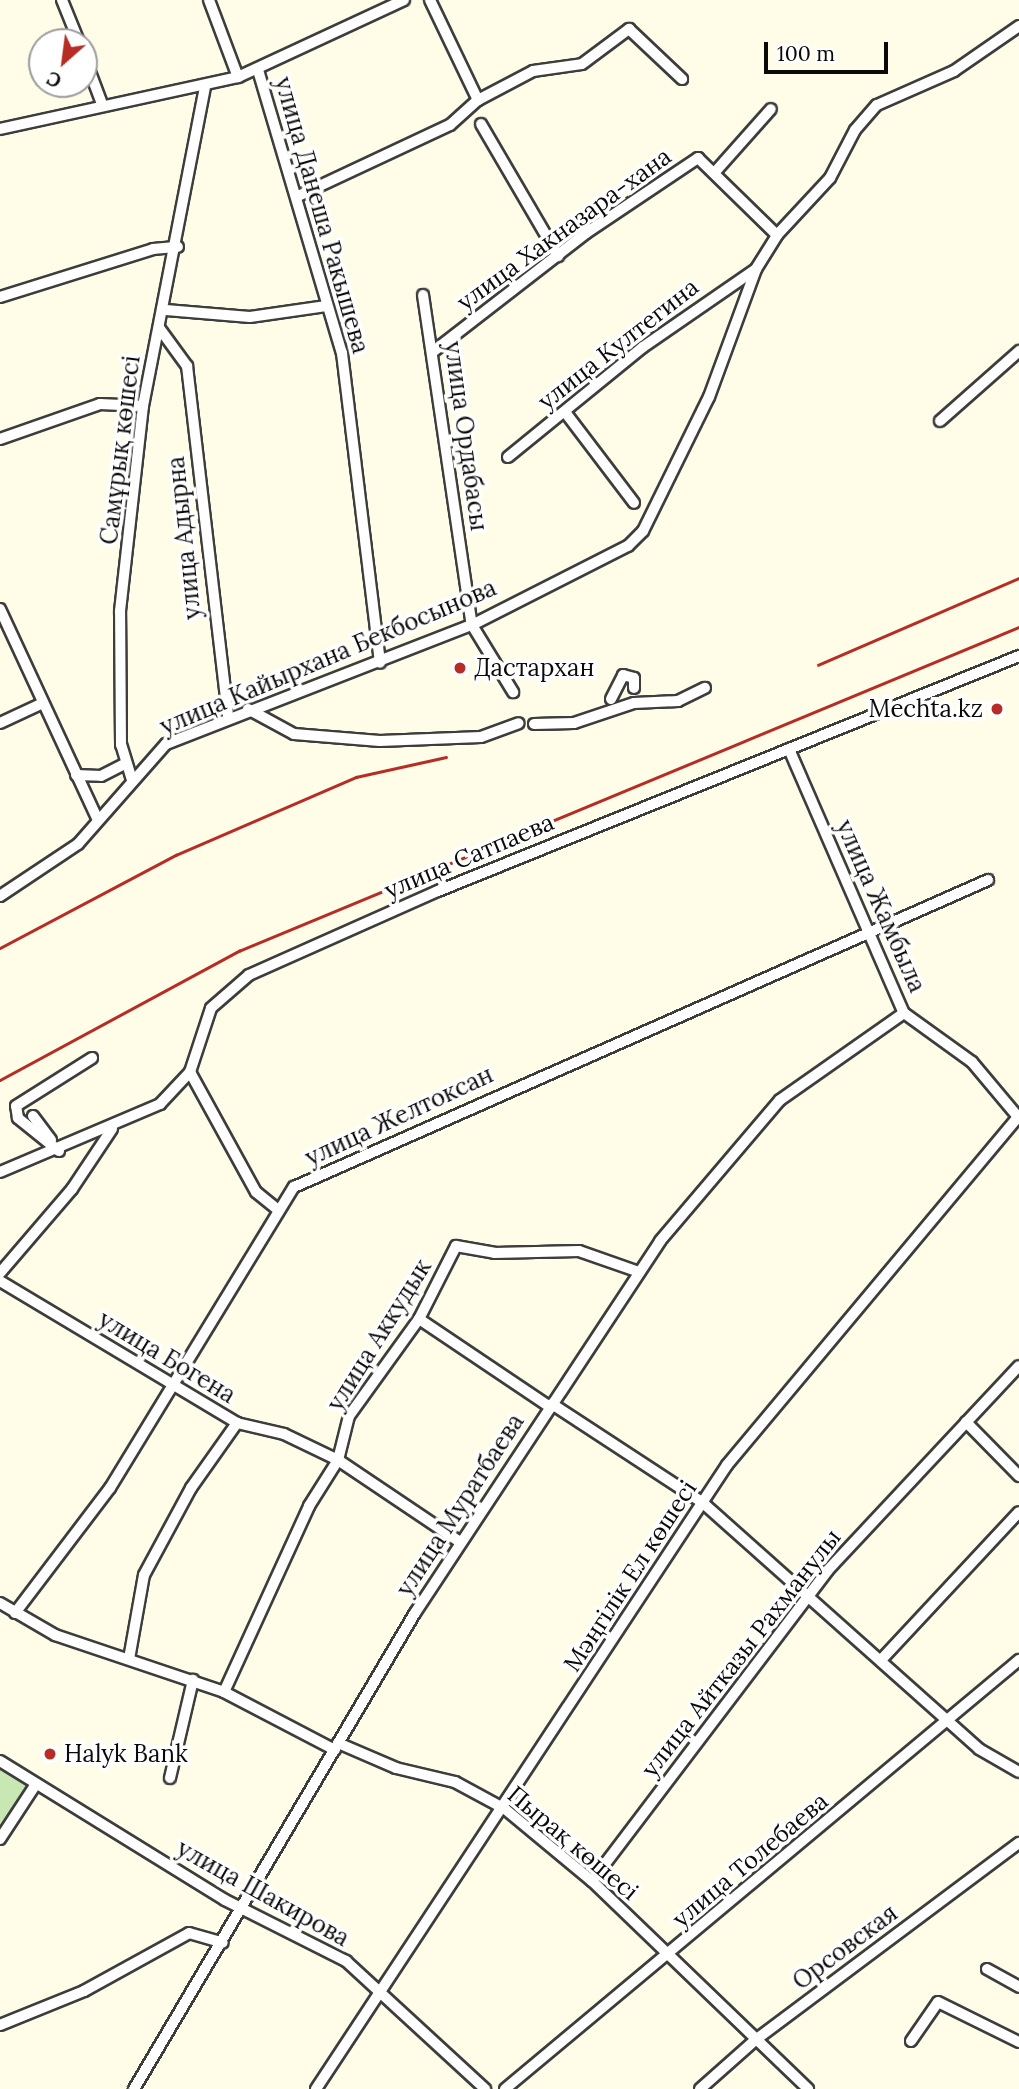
<!DOCTYPE html>
<html>
<head>
<meta charset="utf-8">
<style>
  body { margin:0 }
  #map { position:relative; width:1019px; height:2089px; overflow:hidden; background:#fffce7; font-family:Lora,serif }
  div>[style] { position:absolute }
  [style*='--x'] { left:calc(var(--x)*1px); top:calc(var(--y)*1px); width:calc(var(--w)*1px); rotate:calc(var(--a)*1deg) }
  .green>* { inset:0; background:#c9e7b2 }
  .roads { filter:drop-shadow(2px 0 #3d3d3d) drop-shadow(-2px 0 #3d3d3d) drop-shadow(0 2px #3d3d3d) drop-shadow(0 -2px #3d3d3d) }
  .minor>* { height:10px; margin:-5px; padding:0 5px; transform-origin:5px; border-radius:5px; background:#fff }
  .rail>* { height:2.5px; margin:-1.25px; padding:0 1.25px; transform-origin:1.25px; border-radius:1.25px; background:#b72c25 }
  .dots>* { width:19px; height:19px; translate:-50% -50%; box-sizing:border-box; border:4px solid #fff; border-radius:50% }
  span { translate:-50% -50%; white-space:nowrap; text-align:center; line-height:1.15; -webkit-text-stroke:7px #fff; paint-order:stroke }
  .street-label { font-size:24px; color:#0a0a0a }
  .poi-label { font-size:24px; color:#0a0a0a }
  .left { translate:0 -50%; text-align:left }
  .right { translate:-100% -50%; text-align:right }
  .north { position:absolute; left:28px; top:28px; width:70px; height:70px; box-sizing:border-box; background:#fff; border:2px solid #9d9d9d; border-radius:50%; rotate:208deg; font-size:19px; font-weight:700; line-height:28px; text-align:center; color:#0a0a0a }
  .north::after { content:''; display:block; margin:auto; width:24px; height:32px; background:#b72c25; clip-path:polygon(50% 0,100% 100%,50% 72%,0 100%) }
  .scale { position:absolute; left:764px; top:42px; width:124px; height:32px; box-sizing:border-box; border:4px solid #0a0a0a; border-top:0; padding-left:9px; font-size:21px; line-height:24px; white-space:nowrap; color:#0a0a0a; -webkit-text-stroke:5px #fff; paint-order:stroke }
</style>
</head>
<body>
<div id="map">
  <div class="green">
    <i style="clip-path:polygon(0 1768px,29px 1786px,0 1841px)"></i>
  </div>
  <div class="roads">
    <div class="minor">
      <i style="--x:62;--y:0;--w:45;--a:68"></i>
      <i style="--x:209;--y:0;--w:82;--a:69.4"></i>
      <i style="--x:430;--y:0;--w:111;--a:64.4"></i>
      <i style="--x:84;--y:56;--w:51;--a:69.4"></i>
      <i style="--x:258;--y:70;--w:295;--a:73.5"></i>
      <i style="--x:342;--y:353;--w:312;--a:83"></i>
      <i style="--x:481;--y:124;--w:153;--a:59.7"></i>
      <i style="--x:0;--y:129;--w:244;--a:-12.3"></i>
      <i style="--x:238;--y:77;--w:183;--a:-24.9"></i>
      <i style="--x:715;--y:172;--w:84;--a:-48.4"></i>
      <i style="--x:296;--y:197;--w:170;--a:-25.1"></i>
      <i style="--x:450;--y:125;--w:38;--a:-42"></i>
      <i style="--x:478;--y:100;--w:62;--a:-27.8"></i>
      <i style="--x:533;--y:71;--w:49;--a:-8.1"></i>
      <i style="--x:582;--y:64;--w:59;--a:-36.7"></i>
      <i style="--x:629;--y:29;--w:73;--a:43.3"></i>
      <i style="--x:423;--y:295;--w:334;--a:81.6"></i>
      <i style="--x:472;--y:625;--w:79;--a:58.5"></i>
      <i style="--x:0;--y:297;--w:160;--a:-17.4"></i>
      <i style="--x:153;--y:249;--w:25;--a:-5"></i>
      <i style="--x:166;--y:310;--w:84;--a:4.8"></i>
      <i style="--x:250;--y:317;--w:77;--a:-8.2"></i>
      <i style="--x:160;--y:329;--w:46;--a:53.9"></i>
      <i style="--x:187;--y:366;--w:353;--a:83.3"></i>
      <i style="--x:434;--y:351;--w:192;--a:-37.8"></i>
      <i style="--x:586;--y:233;--w:135;--a:-33.8"></i>
      <i style="--x:698;--y:158;--w:110;--a:44.3"></i>
      <i style="--x:565;--y:412;--w:114;--a:52.8"></i>
      <i style="--x:940;--y:421;--w:106;--a:-41.5"></i>
      <i style="--x:0;--y:439;--w:106;--a:-19.3"></i>
      <i style="--x:100;--y:404;--w:43;--a:2.7"></i>
      <i style="--x:508;--y:457;--w:174;--a:-39.2"></i>
      <i style="--x:643;--y:347;--w:137;--a:-34.6"></i>
      <i style="--x:0;--y:609;--w:233;--a:65.1"></i>
      <i style="--x:611;--y:699;--w:27;--a:-63"></i>
      <i style="--x:623;--y:675;--w:11;--a:15"></i>
      <i style="--x:634;--y:678;--w:10;--a:90"></i>
      <i style="--x:248;--y:709;--w:52;--a:28.5"></i>
      <i style="--x:294;--y:734;--w:86;--a:4.7"></i>
      <i style="--x:380;--y:741;--w:101;--a:-2.3"></i>
      <i style="--x:481;--y:737;--w:40;--a:-20.2"></i>
      <i style="--x:0;--y:723;--w:45;--a:-24.9"></i>
      <i style="--x:534;--y:724;--w:40;--a:-1.4"></i>
      <i style="--x:574;--y:723;--w:63;--a:-18.4"></i>
      <i style="--x:634;--y:703;--w:44;--a:-2.6"></i>
      <i style="--x:678;--y:701;--w:30;--a:-26"></i>
      <i style="--x:789;--y:749;--w:288;--a:66.5"></i>
      <i style="--x:904;--y:1013;--w:84;--a:35.8"></i>
      <i style="--x:972;--y:1062;--w:73;--a:50"></i>
      <i style="--x:76;--y:775;--w:25;--a:2"></i>
      <i style="--x:101;--y:776;--w:27;--a:-27"></i>
      <i style="--x:132;--y:780;--w:37;--a:-107"></i>
      <i style="--x:121;--y:745;--w:134;--a:-90.4"></i>
      <i style="--x:120;--y:611;--w:206;--a:-83.6"></i>
      <i style="--x:143;--y:406;--w:325;--a:-79"></i>
      <i style="--x:0;--y:896;--w:94;--a:-33.7"></i>
      <i style="--x:78;--y:844;--w:133;--a:-48.7"></i>
      <i style="--x:166;--y:744;--w:328;--a:-21.3"></i>
      <i style="--x:472;--y:625;--w:175;--a:-26.9"></i>
      <i style="--x:628;--y:546;--w:21;--a:-45"></i>
      <i style="--x:643;--y:531;--w:149;--a:-63.8"></i>
      <i style="--x:709;--y:397;--w:136;--a:-69.8"></i>
      <i style="--x:756;--y:269;--w:40;--a:-58"></i>
      <i style="--x:777;--y:235;--w:78;--a:-47.1"></i>
      <i style="--x:830;--y:178;--w:54;--a:-62.5"></i>
      <i style="--x:855;--y:130;--w:33;--a:-49"></i>
      <i style="--x:877;--y:105;--w:84;--a:-23.8"></i>
      <i style="--x:954;--y:71;--w:79;--a:-34.7"></i>
      <i style="--x:190;--y:1072;--w:137;--a:61.2"></i>
      <i style="--x:256;--y:1192;--w:28;--a:39"></i>
      <i style="--x:33;--y:1116;--w:30;--a:53"></i>
      <i style="--x:59;--y:1151;--w:53;--a:-141.2"></i>
      <i style="--x:18;--y:1118;--w:12;--a:-99"></i>
      <i style="--x:16;--y:1106;--w:90;--a:-32.3"></i>
      <i style="--x:0;--y:1172;--w:174;--a:-23"></i>
      <i style="--x:160;--y:1104;--w:44;--a:-46.8"></i>
      <i style="--x:190;--y:1072;--w:67;--a:-71.8"></i>
      <i style="--x:211;--y:1008;--w:50;--a:-41"></i>
      <i style="--x:249;--y:975;--w:207;--a:-24"></i>
      <i style="--x:438;--y:891;--w:627;--a:-22.02"></i>
      <i style="--x:0;--y:1273;--w:111;--a:-49.4"></i>
      <i style="--x:72;--y:1189;--w:72;--a:-56.3"></i>
      <i style="--x:0;--y:1281;--w:276;--a:30.9"></i>
      <i style="--x:237;--y:1423;--w:48;--a:13.2"></i>
      <i style="--x:284;--y:1434;--w:60;--a:25.7"></i>
      <i style="--x:338;--y:1460;--w:147;--a:33.9"></i>
      <i style="--x:419;--y:1319;--w:158;--a:33.9"></i>
      <i style="--x:552;--y:1404;--w:179;--a:33.2"></i>
      <i style="--x:702;--y:1502;--w:371;--a:41.7"></i>
      <i style="--x:979;--y:1749;--w:46;--a:29.9"></i>
      <i style="--x:966;--y:1422;--w:76;--a:45.5"></i>
      <i style="--x:0;--y:1603;--w:64;--a:30.2"></i>
      <i style="--x:55;--y:1635;--w:178;--a:18.6"></i>
      <i style="--x:224;--y:1692;--w:125;--a:27.6"></i>
      <i style="--x:15;--y:1613;--w:157;--a:-52.8"></i>
      <i style="--x:110;--y:1488;--w:353;--a:-58.6"></i>
      <i style="--x:294;--y:1187;--w:759;--a:-23.86"></i>
      <i style="--x:129;--y:1659;--w:85;--a:-79.9"></i>
      <i style="--x:144;--y:1575;--w:99;--a:-61.6"></i>
      <i style="--x:191;--y:1488;--w:80;--a:-54.7"></i>
      <i style="--x:881;--y:1660;--w:202;--a:-47"></i>
      <i style="--x:224;--y:1692;--w:205;--a:-65.4"></i>
      <i style="--x:309;--y:1506;--w:54;--a:-57.8"></i>
      <i style="--x:338;--y:1460;--w:45;--a:-76"></i>
      <i style="--x:349;--y:1416;--w:120;--a:-54.2"></i>
      <i style="--x:419;--y:1319;--w:82;--a:-63.1"></i>
      <i style="--x:456;--y:1246;--w:39;--a:10"></i>
      <i style="--x:494;--y:1253;--w:85;--a:-1.3"></i>
      <i style="--x:579;--y:1251;--w:64;--a:19.3"></i>
      <i style="--x:338;--y:1743;--w:63;--a:23.3"></i>
      <i style="--x:396;--y:1768;--w:61;--a:13.3"></i>
      <i style="--x:455;--y:1782;--w:57;--a:28.4"></i>
      <i style="--x:505;--y:1809;--w:113;--a:39.6"></i>
      <i style="--x:592;--y:1881;--w:300;--a:43.9"></i>
      <i style="--x:0;--y:1761;--w:264;--a:31.7"></i>
      <i style="--x:225;--y:1900;--w:136;--a:26.8"></i>
      <i style="--x:346;--y:1961;--w:189;--a:42.6"></i>
      <i style="--x:170;--y:1778;--w:101;--a:-76.8"></i>
      <i style="--x:0;--y:1839;--w:66;--a:-56.8"></i>
      <i style="--x:592;--y:1881;--w:390;--a:-52.8"></i>
      <i style="--x:828;--y:1570;--w:279;--a:-46.9"></i>
      <i style="--x:987;--y:1969;--w:37;--a:29"></i>
      <i style="--x:0;--y:2025;--w:91;--a:-22"></i>
      <i style="--x:84;--y:1991;--w:120;--a:-28.9"></i>
      <i style="--x:189;--y:1933;--w:35;--a:16"></i>
      <i style="--x:911;--y:2041;--w:47;--a:-55.3"></i>
      <i style="--x:938;--y:2002;--w:90;--a:26.3"></i>
      <i style="--x:134;--y:2089;--w:553;--a:-59.45"></i>
      <i style="--x:415;--y:1613;--w:445;--a:-56.6"></i>
      <i style="--x:660;--y:1241;--w:185;--a:-49.6"></i>
      <i style="--x:780;--y:1100;--w:151;--a:-35.1"></i>
      <i style="--x:316;--y:2089;--w:747;--a:-56.63"></i>
      <i style="--x:727;--y:1465;--w:455;--a:-50.1"></i>
      <i style="--x:505;--y:2089;--w:670;--a:-39.85"></i>
      <i style="--x:700;--y:2089;--w:72;--a:-41.6"></i>
      <i style="--x:754;--y:2041;--w:331;--a:-36.8"></i>
    </div>
  </div>
  <div class="rail">
    <i style="--x:818;--y:665;--w:219;--a:-23.4"></i>
    <i style="--x:0;--y:948;--w:199;--a:-27.9"></i>
    <i style="--x:176;--y:855;--w:196;--a:-23.4"></i>
    <i style="--x:356;--y:777;--w:92;--a:-12.5"></i>
    <i style="--x:0;--y:1080;--w:272;--a:-28.4"></i>
    <i style="--x:239;--y:951;--w:845;--a:-22.56"></i>
  </div>
  <div class="dots">
    <i style="left:460px;top:668px;background:#b72c25"></i>
    <i style="left:997px;top:709px;background:#b72c25"></i>
    <i style="left:50px;top:1754px;background:#b72c25"></i>
  </div>
  <div class="street-label">
    <span style="left:322px;top:215px;rotate:74deg">улица Данеша Ракышева</span>
    <span style="left:564px;top:229px;rotate:-36deg">улица Хакназара-хана</span>
    <span style="left:618px;top:344px;rotate:-38deg">улица Култегина</span>
    <span style="left:466px;top:436px;rotate:82deg">улица Ордабасы</span>
    <span style="left:120px;top:450px;rotate:-83deg">Самұрық көшесі</span>
    <span style="left:184px;top:538px;rotate:-96deg">улица Адырна</span>
    <span style="left:328px;top:657px;rotate:-23deg">улица Кайырхана Бекбосынова</span>
    <span style="left:469px;top:856px;rotate:-23deg">улица Сатпаева</span>
    <span style="left:881px;top:906px;rotate:66deg">улица Жамбыла</span>
    <span style="left:399px;top:1116px;rotate:-25deg">улица Желтоксан</span>
    <span style="left:379px;top:1335px;rotate:-58deg">улица Аккудык</span>
    <span style="left:167px;top:1357px;rotate:31deg">улица Богена</span>
    <span style="left:460px;top:1505px;rotate:-57deg">улица Муратбаева</span>
    <span style="left:630px;top:1576px;rotate:-57deg">Мәңгілік Ел көшесі</span>
    <span style="left:741px;top:1653px;rotate:-52deg">улица Айтказы Рахманулы</span>
    <span style="left:573px;top:1843px;rotate:40deg">Пырақ көшесі</span>
    <span style="left:750px;top:1860px;rotate:-40deg">улица Толебаева</span>
    <span style="left:263px;top:1893px;rotate:29deg">улица Шакирова</span>
    <span style="left:845px;top:1947px;rotate:-37deg">Орсовская</span>
  </div>
  <div class="poi-label">
    <span class="left" style="left:474px;top:668px">Дастархан</span>
    <span class="right" style="left:983px;top:709px">Mechta.kz</span>
    <span class="left" style="left:64px;top:1754px">Halyk Bank</span>
  </div>
  <div class="north">С</div>
  <div class="scale">100 m</div>
</div>
</body>
</html>
